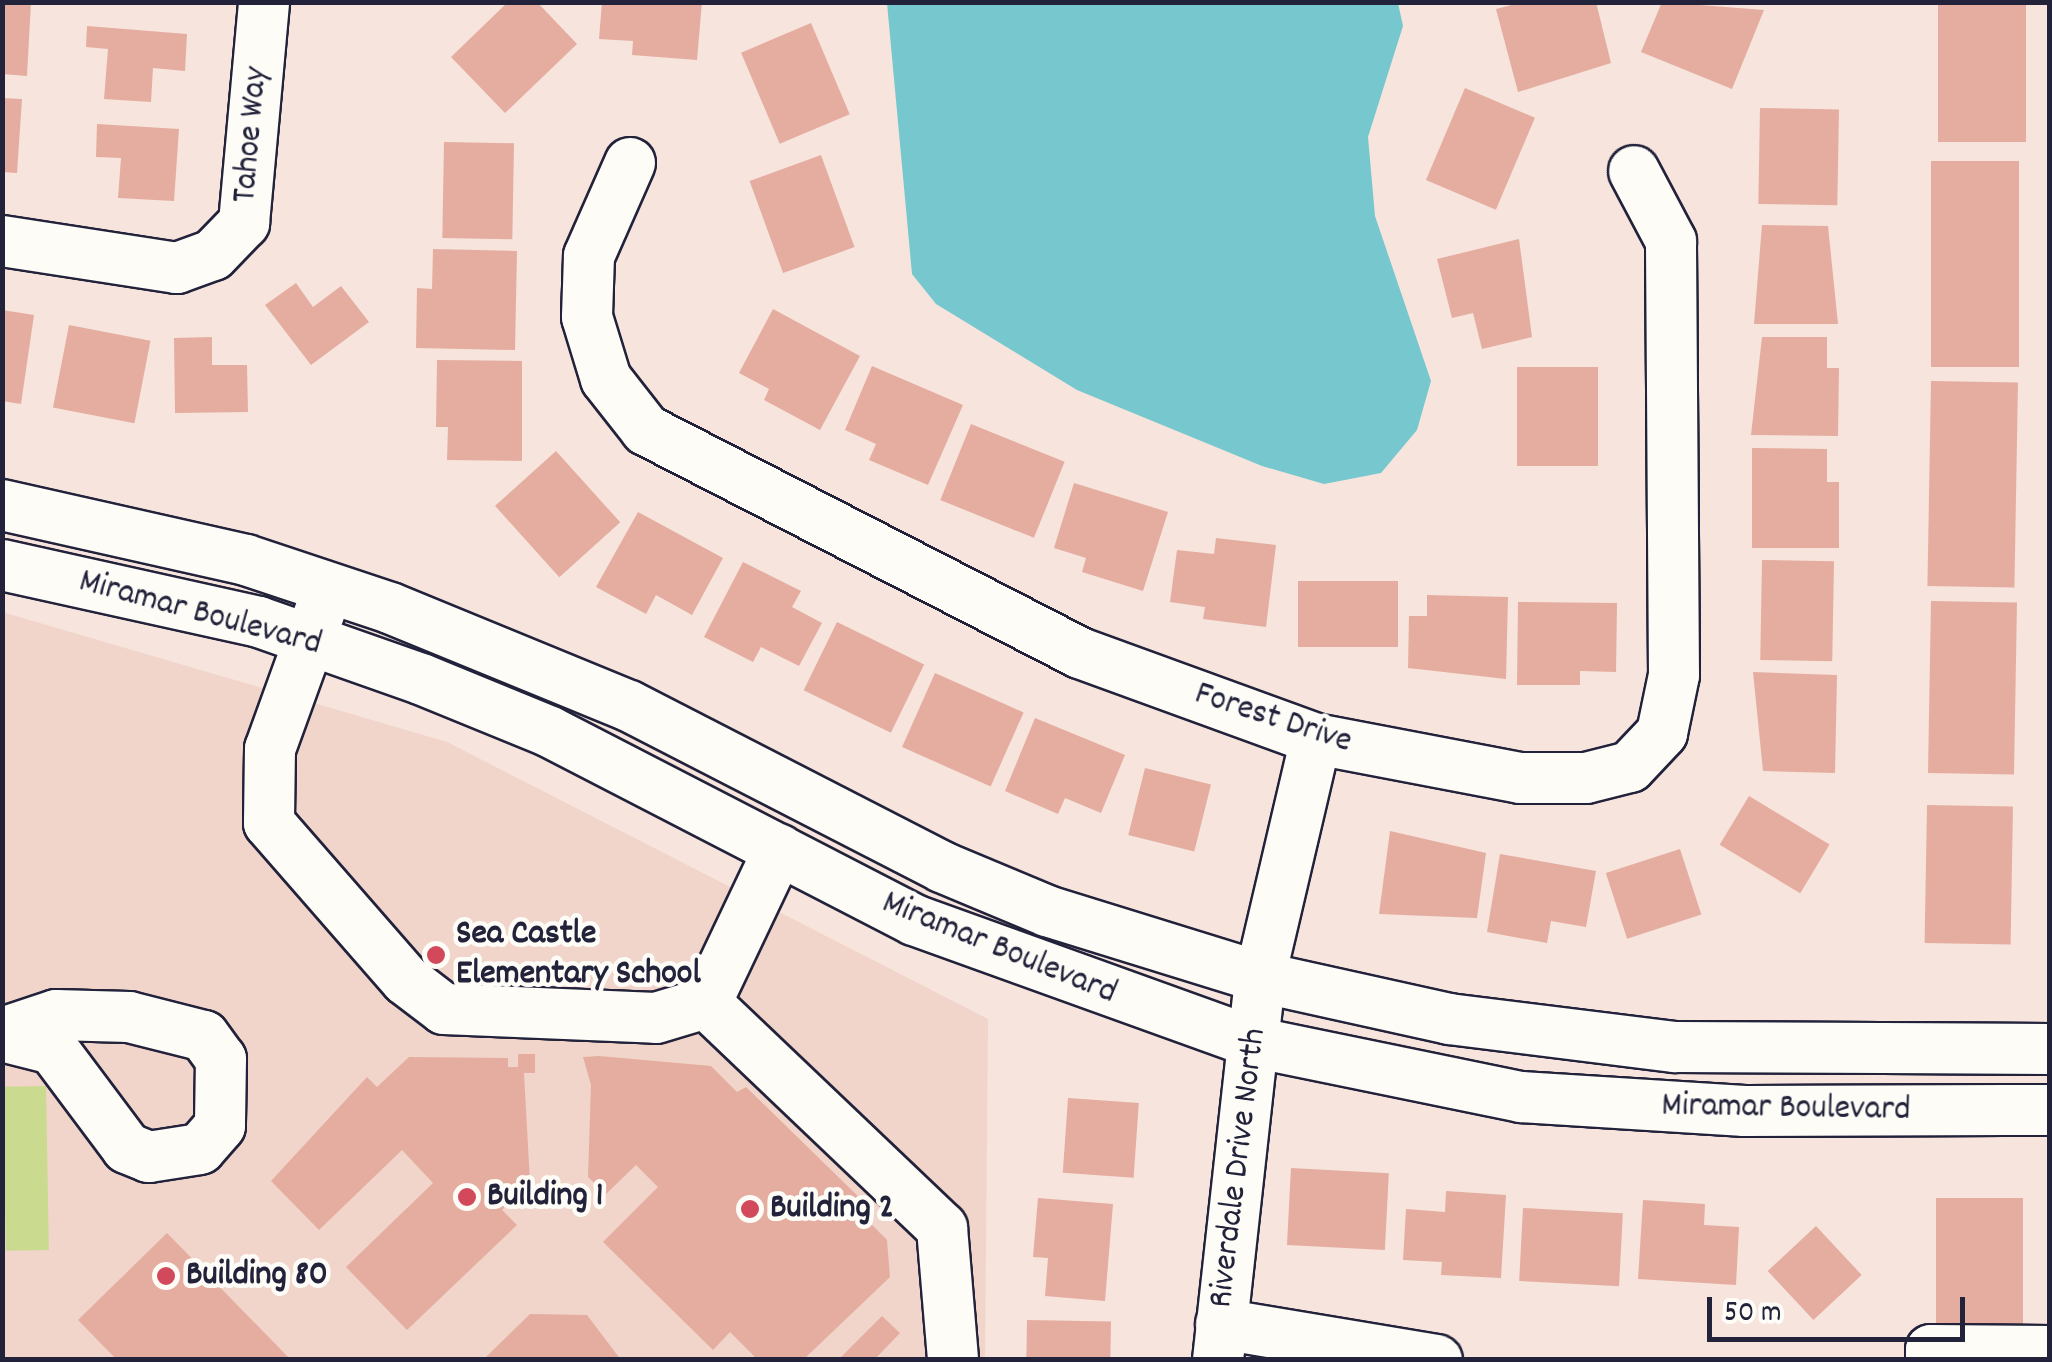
<!DOCTYPE html>
<html>
<head>
<meta charset="utf-8">
<style>
  body { margin:0 }
  #map { position:relative; width:2052px; height:1362px; overflow:hidden; background:#f6e4dd; font-family:Dekko,sans-serif }
  div>[style] { position:absolute }
  [style*='--x'] { left:calc(var(--x)*1px); top:calc(var(--y)*1px); width:calc(var(--w)*1px); rotate:calc(var(--a)*1deg) }
  .built>* { inset:0; background:#f1d4ca }
  .green>* { inset:0; background:#cadb90; transform-origin:0 0 }
  .water>* { inset:0; background:#77c8ce }
  .building>* { inset:0; background:#e5ad9f; transform-origin:0 0 }
  .roads { filter:drop-shadow(2px 0 #22223b) drop-shadow(-2px 0 #22223b) drop-shadow(0 2px #22223b) drop-shadow(0 -2px #22223b) }
  .minor>* { height:50px; margin:-25px; padding:0 25px; transform-origin:25px; border-radius:25px; background:#fdfcf7 }
  .dots>* { width:28px; height:28px; translate:-50% -50%; box-sizing:border-box; border:5px solid #fdfcf7; border-radius:50% }
  span { translate:-50% -50%; white-space:nowrap; text-align:center; line-height:1.15; -webkit-text-stroke:9px #fdfcf7; paint-order:stroke }
  .street-label { font-size:35px; color:#22223b }
  .poi-label { font-size:35px; color:#22223b; font-weight:700 }
  .left { translate:0 -50%; text-align:left }
  .frame { position:absolute; inset:0; border:5px solid #22223b; pointer-events:none }
  .scale { position:absolute; left:1707px; top:1297px; width:258px; height:45px; box-sizing:border-box; border:5px solid #22223b; border-top:0; padding-left:12px; font-size:30px; line-height:35px; white-space:nowrap; color:#22223b; -webkit-text-stroke:8px #fdfcf7; paint-order:stroke }
</style>
</head>
<body>
<div id="map">
  <div class="built">
    <i style="clip-path:polygon(2px 612px,447px 742px,988px 1019px,985px 1359px,3px 1359px)"></i>
  </div>
  <div class="green">
    <i style="left:46px;top:1086px;width:164px;height:43px;rotate:89deg"></i>
  </div>
  <div class="water">
    <i style="clip-path:polygon(887px 3px,1398px 3px,1403px 26px,1368px 137px,1375px 216px,1431px 381px,1417px 430px,1381px 473px,1324px 484px,1262px 466px,1077px 390px,936px 304px,912px 274px)"></i>
  </div>
  <div class="building">
    <i style="clip-path:polygon(2px 2px,31px 2px,27px 76px,2px 74px)"></i>
    <i style="clip-path:polygon(508px 2px,537px 2px,577px 44px,505px 113px,451px 57px)"></i>
    <i style="clip-path:polygon(602px 2px,702px 2px,697px 60px,632px 55px,633px 41px,599px 39px)"></i>
    <i style="clip-path:polygon(1523px 2px,1596px 2px,1611px 63px,1518px 92px,1496px 9px)"></i>
    <i style="clip-path:polygon(1662px 2px,1764px 10px,1732px 89px,1641px 52px)"></i>
    <i style="left:1938px;top:2px;width:88px;height:140px"></i>
    <i style="left:811px;top:23px;width:99px;height:76px;rotate:67deg"></i>
    <i style="clip-path:polygon(87px 26px,187px 34px,185px 71px,153px 68px,151px 102px,104px 99px,108px 49px,86px 47px)"></i>
    <i style="left:1465px;top:88px;width:76px;height:100px;rotate:23deg"></i>
    <i style="clip-path:polygon(2px 98px,22px 99px,17px 173px,2px 172px)"></i>
    <i style="left:1760px;top:108px;width:79px;height:96px;rotate:1deg"></i>
    <i style="clip-path:polygon(97px 124px,179px 129px,174px 201px,118px 198px,121px 158px,96px 157px)"></i>
    <i style="left:444px;top:142px;width:70px;height:96px;rotate:1deg"></i>
    <i style="left:821px;top:155px;width:98px;height:76px;rotate:70deg"></i>
    <i style="left:1931px;top:161px;width:88px;height:206px"></i>
    <i style="clip-path:polygon(1762px 225px,1828px 226px,1838px 324px,1754px 324px)"></i>
    <i style="clip-path:polygon(1519px 239px,1532px 337px,1482px 349px,1473px 313px,1452px 318px,1437px 259px)"></i>
    <i style="clip-path:polygon(433px 249px,517px 251px,515px 350px,416px 348px,417px 288px,432px 289px)"></i>
    <i style="clip-path:polygon(296px 283px,313px 307px,341px 286px,369px 322px,311px 365px,265px 305px)"></i>
    <i style="clip-path:polygon(773px 309px,860px 356px,820px 430px,764px 400px,769px 389px,739px 373px)"></i>
    <i style="clip-path:polygon(2px 310px,34px 315px,21px 404px,2px 401px)"></i>
    <i style="left:69px;top:325px;width:83px;height:84px;rotate:11deg"></i>
    <i style="clip-path:polygon(212px 337px,212px 365px,247px 365px,248px 412px,175px 413px,174px 338px)"></i>
    <i style="clip-path:polygon(1762px 337px,1827px 337px,1827px 368px,1839px 368px,1838px 436px,1751px 435px)"></i>
    <i style="clip-path:polygon(437px 360px,522px 361px,522px 461px,447px 460px,448px 427px,436px 427px)"></i>
    <i style="clip-path:polygon(872px 366px,963px 405px,928px 485px,869px 460px,876px 444px,845px 430px)"></i>
    <i style="left:1517px;top:367px;width:81px;height:99px"></i>
    <i style="left:1931px;top:381px;width:87px;height:205px;rotate:1deg"></i>
    <i style="left:971px;top:424px;width:101px;height:82px;rotate:22deg"></i>
    <i style="clip-path:polygon(1752px 448px,1827px 449px,1827px 482px,1839px 482px,1839px 548px,1752px 548px)"></i>
    <i style="left:556px;top:451px;width:96px;height:82px;rotate:48deg"></i>
    <i style="clip-path:polygon(1074px 483px,1168px 512px,1143px 591px,1082px 572px,1086px 558px,1054px 548px)"></i>
    <i style="clip-path:polygon(638px 512px,723px 558px,692px 615px,656px 595px,646px 614px,596px 587px)"></i>
    <i style="clip-path:polygon(1216px 538px,1276px 545px,1266px 627px,1203px 619px,1205px 607px,1170px 602px,1177px 550px,1214px 554px)"></i>
    <i style="left:1762px;top:560px;width:72px;height:100px;rotate:1deg"></i>
    <i style="clip-path:polygon(743px 562px,801px 591px,792px 607px,822px 623px,799px 666px,761px 647px,753px 662px,704px 637px)"></i>
    <i style="left:1298px;top:581px;width:100px;height:66px"></i>
    <i style="clip-path:polygon(1427px 595px,1508px 597px,1506px 679px,1408px 668px,1409px 616px,1427px 616px)"></i>
    <i style="left:1931px;top:601px;width:86px;height:172px;rotate:1deg"></i>
    <i style="clip-path:polygon(1518px 602px,1617px 603px,1616px 672px,1580px 671px,1580px 685px,1517px 685px)"></i>
    <i style="left:837px;top:622px;width:97px;height:76px;rotate:26deg"></i>
    <i style="clip-path:polygon(1753px 672px,1837px 675px,1835px 773px,1763px 771px)"></i>
    <i style="left:935px;top:673px;width:97px;height:81px;rotate:24deg"></i>
    <i style="clip-path:polygon(1035px 718px,1125px 755px,1101px 813px,1065px 798px,1058px 814px,1005px 791px)"></i>
    <i style="left:1145px;top:768px;width:68px;height:69px;rotate:14deg"></i>
    <i style="left:1749px;top:796px;width:94px;height:57px;rotate:31deg"></i>
    <i style="left:1927px;top:805px;width:86px;height:138px;rotate:1deg"></i>
    <i style="clip-path:polygon(1390px 831px,1486px 853px,1477px 918px,1379px 914px)"></i>
    <i style="left:1680px;top:849px;width:69px;height:78px;rotate:72deg"></i>
    <i style="clip-path:polygon(1500px 854px,1596px 871px,1586px 927px,1551px 921px,1547px 943px,1487px 932px)"></i>
    <i style="clip-path:polygon(518px 1054px,535px 1054px,535px 1073px,524px 1073px,530px 1183px,502px 1210px,517px 1225px,407px 1330px,346px 1267px,433px 1183px,402px 1150px,319px 1230px,271px 1181px,367px 1077px,377px 1087px,409px 1057px,508px 1058px,508px 1067px,518px 1067px)"></i>
    <i style="clip-path:polygon(599px 1056px,711px 1066px,737px 1092px,746px 1087px,867px 1205px,859px 1212px,887px 1240px,890px 1277px,803px 1360px,758px 1360px,730px 1332px,713px 1350px,603px 1242px,658px 1187px,636px 1165px,606px 1194px,588px 1177px,591px 1085px,583px 1057px)"></i>
    <i style="left:1068px;top:1098px;width:71px;height:75px;rotate:4deg"></i>
    <i style="left:1291px;top:1168px;width:98px;height:77px;rotate:3deg"></i>
    <i style="clip-path:polygon(1446px 1191px,1506px 1195px,1501px 1278px,1441px 1275px,1442px 1262px,1403px 1260px,1406px 1209px,1445px 1212px)"></i>
    <i style="clip-path:polygon(1038px 1198px,1113px 1204px,1105px 1301px,1045px 1296px,1048px 1258px,1033px 1257px)"></i>
    <i style="left:1936px;top:1198px;width:87px;height:138px"></i>
    <i style="clip-path:polygon(1643px 1200px,1705px 1204px,1704px 1225px,1739px 1227px,1736px 1285px,1638px 1279px)"></i>
    <i style="left:1523px;top:1208px;width:100px;height:73px;rotate:3deg"></i>
    <i style="left:1816px;top:1226px;width:67px;height:66px;rotate:47deg"></i>
    <i style="clip-path:polygon(167px 1233px,291px 1360px,117px 1360px,78px 1320px)"></i>
    <i style="clip-path:polygon(530px 1314px,587px 1315px,621px 1360px,483px 1360px)"></i>
    <i style="clip-path:polygon(882px 1316px,900px 1333px,874px 1360px,838px 1360px)"></i>
    <i style="left:1027px;top:1320px;width:84px;height:40px;rotate:1deg"></i>
  </div>
  <div class="roads">
    <div class="minor">
      <i style="--x:630;--y:163;--w:102;--a:113.8"></i>
      <i style="--x:589;--y:256;--w:61;--a:91.9"></i>
      <i style="--x:587;--y:317;--w:65;--a:73"></i>
      <i style="--x:606;--y:379;--w:65;--a:51.9"></i>
      <i style="--x:646;--y:430;--w:488;--a:27.2"></i>
      <i style="--x:1080;--y:653;--w:251;--a:20"></i>
      <i style="--x:1316;--y:739;--w:208;--a:10.8"></i>
      <i style="--x:1520;--y:778;--w:66;--a:0"></i>
      <i style="--x:1586;--y:778;--w:45;--a:-14"></i>
      <i style="--x:1630;--y:767;--w:47;--a:-46.7"></i>
      <i style="--x:1662;--y:733;--w:59;--a:-78.3"></i>
      <i style="--x:1674;--y:675;--w:434;--a:-90.4"></i>
      <i style="--x:1671;--y:241;--w:79;--a:-117.9"></i>
      <i style="--x:2;--y:241;--w:177;--a:8.8"></i>
      <i style="--x:177;--y:268;--w:38;--a:-20"></i>
      <i style="--x:213;--y:255;--w:45;--a:-45.9"></i>
      <i style="--x:244;--y:223;--w:222;--a:-84.8"></i>
      <i style="--x:2;--y:505;--w:250;--a:12.7"></i>
      <i style="--x:246;--y:560;--w:152;--a:18.4"></i>
      <i style="--x:390;--y:608;--w:258;--a:22.3"></i>
      <i style="--x:629;--y:706;--w:352;--a:27.2"></i>
      <i style="--x:942;--y:867;--w:114;--a:22.7"></i>
      <i style="--x:1047;--y:911;--w:223;--a:17.2"></i>
      <i style="--x:1260;--y:977;--w:194;--a:12.5"></i>
      <i style="--x:1449;--y:1019;--w:228;--a:7.1"></i>
      <i style="--x:1675;--y:1047;--w:375;--a:0.3"></i>
      <i style="--x:2;--y:565;--w:263;--a:12.5"></i>
      <i style="--x:259;--y:622;--w:172;--a:19.4"></i>
      <i style="--x:421;--y:679;--w:139;--a:22.3"></i>
      <i style="--x:550;--y:732;--w:410;--a:27.3"></i>
      <i style="--x:914;--y:920;--w:360;--a:19.8"></i>
      <i style="--x:1253;--y:1042;--w:274;--a:11.6"></i>
      <i style="--x:1521;--y:1097;--w:224;--a:3.6"></i>
      <i style="--x:1745;--y:1111;--w:305;--a:-0.2"></i>
      <i style="--x:320;--y:611;--w:147;--a:109.9"></i>
      <i style="--x:270;--y:749;--w:74;--a:90.8"></i>
      <i style="--x:269;--y:823;--w:208;--a:48.9"></i>
      <i style="--x:406;--y:980;--w:48;--a:37.3"></i>
      <i style="--x:444;--y:1009;--w:212;--a:2.4"></i>
      <i style="--x:656;--y:1018;--w:52;--a:-16.7"></i>
      <i style="--x:706;--y:1003;--w:170;--a:-64.6"></i>
      <i style="--x:706;--y:1003;--w:326;--a:43.6"></i>
      <i style="--x:942;--y:1228;--w:132;--a:85.2"></i>
      <i style="--x:2;--y:1033;--w:57;--a:-18.4"></i>
      <i style="--x:56;--y:1015;--w:73;--a:1.6"></i>
      <i style="--x:129;--y:1017;--w:77;--a:14.2"></i>
      <i style="--x:204;--y:1036;--w:29;--a:54"></i>
      <i style="--x:221;--y:1059;--w:67;--a:90.9"></i>
      <i style="--x:220;--y:1126;--w:30;--a:131"></i>
      <i style="--x:200;--y:1149;--w:52;--a:171.1"></i>
      <i style="--x:149;--y:1157;--w:24;--a:-158"></i>
      <i style="--x:127;--y:1148;--w:124;--a:-126.8"></i>
      <i style="--x:53;--y:1049;--w:53;--a:-165.7"></i>
      <i style="--x:1221;--y:1324;--w:219;--a:9.5"></i>
      <i style="--x:1218;--y:1360;--w:385;--a:-83.7"></i>
      <i style="--x:1260;--y:977;--w:244;--a:-76.8"></i>
      <i style="--x:1931;--y:1360;--w:10;--a:-90"></i>
      <i style="--x:1931;--y:1350;--w:119;--a:0.5"></i>
    </div>
  </div>
  <div class="dots">
    <i style="left:436px;top:955px;background:#d1495b"></i>
    <i style="left:467px;top:1197px;background:#d1495b"></i>
    <i style="left:750px;top:1209px;background:#d1495b"></i>
    <i style="left:166px;top:1276px;background:#d1495b"></i>
  </div>
  <div class="street-label">
    <span style="left:252px;top:135px;rotate:-85deg">Tahoe Way</span>
    <span style="left:200px;top:614px;rotate:15deg">Miramar Boulevard</span>
    <span style="left:1273px;top:719px;rotate:18deg">Forest Drive</span>
    <span style="left:999px;top:949px;rotate:22deg">Miramar Boulevard</span>
    <span style="left:1786px;top:1109px;rotate:1deg">Miramar Boulevard</span>
    <span style="left:1239px;top:1168px;rotate:-83deg">Riverdale Drive North</span>
  </div>
  <div class="poi-label">
    <span class="left" style="left:456px;top:955px">Sea Castle<br>Elementary School</span>
    <span class="left" style="left:487px;top:1197px">Building 1</span>
    <span class="left" style="left:770px;top:1209px">Building 2</span>
    <span class="left" style="left:186px;top:1276px">Building 80</span>
  </div>
  <div class="frame"></div>
  <div class="scale">50 m</div>
</div>
</body>
</html>
